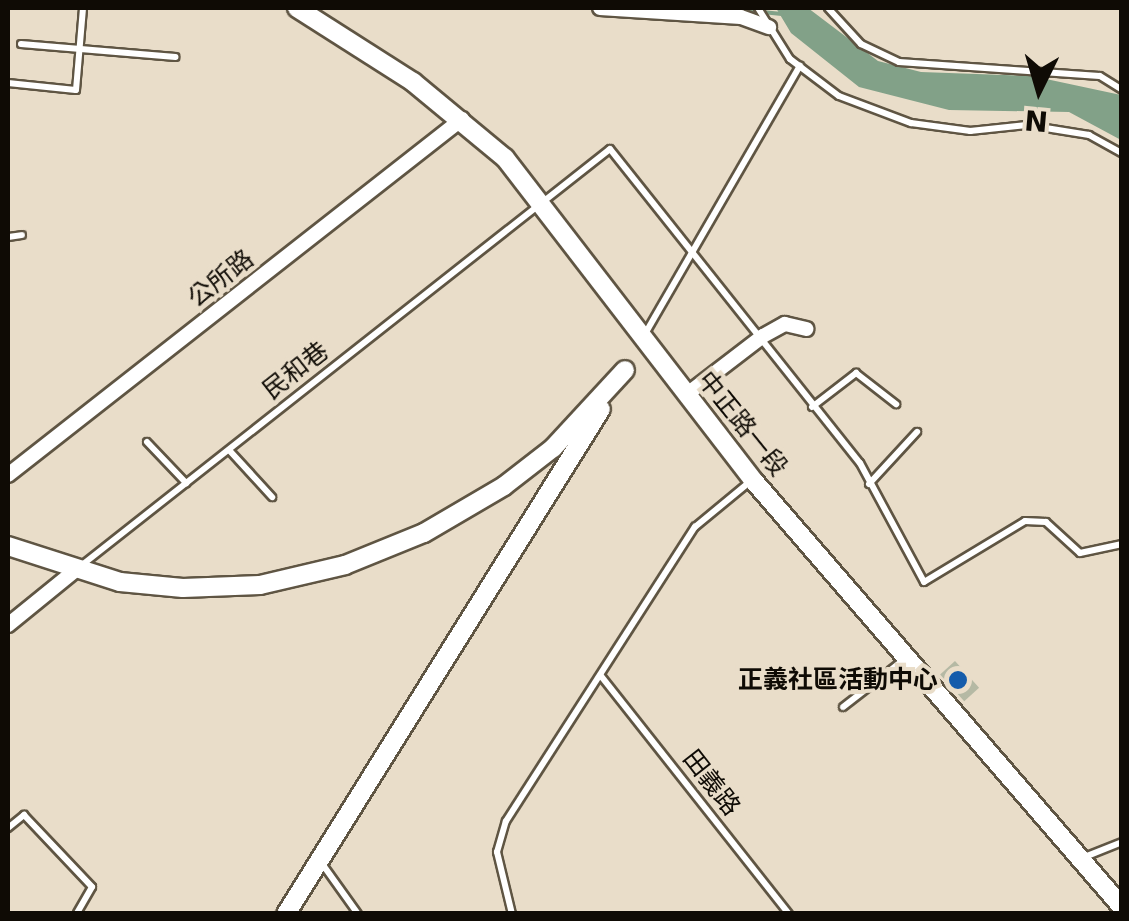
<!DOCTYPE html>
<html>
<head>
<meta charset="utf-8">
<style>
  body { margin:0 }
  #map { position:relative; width:1129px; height:921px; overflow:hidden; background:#e9ddc9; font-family:"DejaVu Sans","Noto Sans TC",sans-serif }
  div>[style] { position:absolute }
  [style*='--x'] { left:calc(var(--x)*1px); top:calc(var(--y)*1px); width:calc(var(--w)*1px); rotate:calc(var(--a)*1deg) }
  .water>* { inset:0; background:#82a188 }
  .stream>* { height:4px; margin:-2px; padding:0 2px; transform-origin:2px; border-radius:2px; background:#82a188 }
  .building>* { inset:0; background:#b5b9a4; transform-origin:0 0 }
  .roads { filter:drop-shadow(2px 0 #5f5543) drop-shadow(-2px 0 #5f5543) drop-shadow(0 2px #5f5543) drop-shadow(0 -2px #5f5543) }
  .service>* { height:6px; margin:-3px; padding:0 3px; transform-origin:3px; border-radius:3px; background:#fff }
  .minor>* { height:14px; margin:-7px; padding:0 7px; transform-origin:7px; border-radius:7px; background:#fff }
  .tertiary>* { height:18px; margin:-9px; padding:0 9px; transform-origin:9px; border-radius:9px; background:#fff }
  .dots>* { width:28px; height:28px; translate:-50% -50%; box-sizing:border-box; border:5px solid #e9ddc9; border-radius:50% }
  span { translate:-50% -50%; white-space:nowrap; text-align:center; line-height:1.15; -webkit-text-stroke:8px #e9ddc9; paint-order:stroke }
  .street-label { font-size:25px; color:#0f0b05 }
  .poi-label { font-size:25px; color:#0f0b05; font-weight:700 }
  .right { translate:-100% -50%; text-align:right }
  .frame { position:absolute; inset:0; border:10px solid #0f0b05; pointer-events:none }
  .north { position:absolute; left:989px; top:40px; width:100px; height:100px; -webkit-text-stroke:8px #e9ddc9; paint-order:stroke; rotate:185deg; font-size:28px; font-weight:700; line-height:40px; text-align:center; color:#0f0b05 }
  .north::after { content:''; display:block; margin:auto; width:35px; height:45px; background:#0f0b05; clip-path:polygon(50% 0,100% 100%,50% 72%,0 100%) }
</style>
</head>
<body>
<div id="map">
  <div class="water">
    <i style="clip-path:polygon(776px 8px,808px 8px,878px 61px,921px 72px,1032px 76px,1121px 95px,1121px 140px,1069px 112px,949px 110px,859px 87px,791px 33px)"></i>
  </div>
  <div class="stream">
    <i style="--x:707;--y:8;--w:26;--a:4"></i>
    <i style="--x:742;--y:10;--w:40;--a:5.7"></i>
  </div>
  <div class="building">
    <i style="left:955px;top:661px;width:36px;height:20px;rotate:48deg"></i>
  </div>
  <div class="roads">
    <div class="service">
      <i style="--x:758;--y:8;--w:60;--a:57.9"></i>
      <i style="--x:790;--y:59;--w:61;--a:37.1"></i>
      <i style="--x:839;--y:96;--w:77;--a:20.6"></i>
      <i style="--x:911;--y:123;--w:60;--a:7.7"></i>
      <i style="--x:970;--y:131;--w:57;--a:-6"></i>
      <i style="--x:1027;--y:125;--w:63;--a:9.2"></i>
      <i style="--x:1089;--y:135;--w:38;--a:29"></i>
      <i style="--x:828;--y:8;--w:49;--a:47.5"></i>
      <i style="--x:861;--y:44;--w:42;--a:25.3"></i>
      <i style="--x:899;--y:62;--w:201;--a:4"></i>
      <i style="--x:1100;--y:76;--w:26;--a:32"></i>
      <i style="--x:21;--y:44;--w:155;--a:4.8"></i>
      <i style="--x:8;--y:83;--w:68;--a:5.9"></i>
      <i style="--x:76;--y:90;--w:82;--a:-85.1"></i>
      <i style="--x:8;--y:237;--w:14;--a:-8"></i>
      <i style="--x:645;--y:334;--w:310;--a:-60"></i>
      <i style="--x:812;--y:407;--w:56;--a:-37.7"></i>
      <i style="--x:856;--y:373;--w:51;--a:37.8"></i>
      <i style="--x:147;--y:442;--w:57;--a:46.4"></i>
      <i style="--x:229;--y:450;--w:64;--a:47.5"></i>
      <i style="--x:869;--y:484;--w:71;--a:-47.3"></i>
      <i style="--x:82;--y:565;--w:672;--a:-38.23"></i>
      <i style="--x:610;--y:149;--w:401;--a:51.5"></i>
      <i style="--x:860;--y:463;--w:135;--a:61.7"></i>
      <i style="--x:924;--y:582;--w:118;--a:-31.1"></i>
      <i style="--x:1025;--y:521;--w:21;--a:3"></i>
      <i style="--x:1046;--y:522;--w:46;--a:42.4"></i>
      <i style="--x:1080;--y:553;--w:43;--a:-12.1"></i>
      <i style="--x:601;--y:676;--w:303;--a:51.7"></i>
      <i style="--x:843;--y:707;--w:80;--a:-37.9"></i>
      <i style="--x:8;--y:828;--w:21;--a:-39"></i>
      <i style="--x:24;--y:815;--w:99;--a:46.6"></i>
      <i style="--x:92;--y:887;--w:30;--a:120"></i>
      <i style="--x:1082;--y:858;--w:43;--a:-21.8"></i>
      <i style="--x:323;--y:865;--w:60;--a:54.5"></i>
      <i style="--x:512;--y:914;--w:64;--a:-103.6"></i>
      <i style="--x:497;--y:852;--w:32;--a:-74"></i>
      <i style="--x:506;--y:821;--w:350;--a:-57.3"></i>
      <i style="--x:695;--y:527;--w:74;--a:-39.5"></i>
    </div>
    <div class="minor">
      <i style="--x:600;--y:8;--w:141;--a:3.7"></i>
      <i style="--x:741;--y:17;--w:30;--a:20"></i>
      <i style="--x:686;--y:395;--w:97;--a:-37.5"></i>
      <i style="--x:763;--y:336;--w:25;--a:-29"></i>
      <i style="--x:785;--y:324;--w:22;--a:13"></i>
      <i style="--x:8;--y:475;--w:577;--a:-38.1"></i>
      <i style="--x:8;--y:625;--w:89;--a:-39.1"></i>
    </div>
    <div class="tertiary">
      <i style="--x:297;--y:8;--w:138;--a:32.5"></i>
      <i style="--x:413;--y:82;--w:119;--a:39.6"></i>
      <i style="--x:505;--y:158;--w:406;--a:52.4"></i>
      <i style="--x:753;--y:480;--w:564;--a:49.17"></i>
      <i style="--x:8;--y:546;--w:118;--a:17.8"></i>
      <i style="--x:120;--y:582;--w:63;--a:5.4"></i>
      <i style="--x:183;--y:588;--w:77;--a:-2.2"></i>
      <i style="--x:260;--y:585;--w:87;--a:-13.2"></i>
      <i style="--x:345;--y:565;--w:85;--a:-22.1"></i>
      <i style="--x:424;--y:533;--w:93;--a:-30.4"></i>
      <i style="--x:504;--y:486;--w:62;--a:-37.8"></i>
      <i style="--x:553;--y:448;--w:106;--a:-47.3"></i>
      <i style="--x:286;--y:914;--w:595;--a:-58.05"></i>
    </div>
  </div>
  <div class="dots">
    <i style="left:958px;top:680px;background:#155cab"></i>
  </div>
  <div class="street-label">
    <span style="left:221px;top:279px;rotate:-38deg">公所路</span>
    <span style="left:296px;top:371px;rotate:-38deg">民和巷</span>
    <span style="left:742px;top:424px;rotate:51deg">中正路一段</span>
    <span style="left:711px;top:783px;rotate:52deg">田義路</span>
  </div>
  <div class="poi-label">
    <span class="right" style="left:938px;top:680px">正義社區活動中心</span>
  </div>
  <div class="frame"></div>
  <div class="north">N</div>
</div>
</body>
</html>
